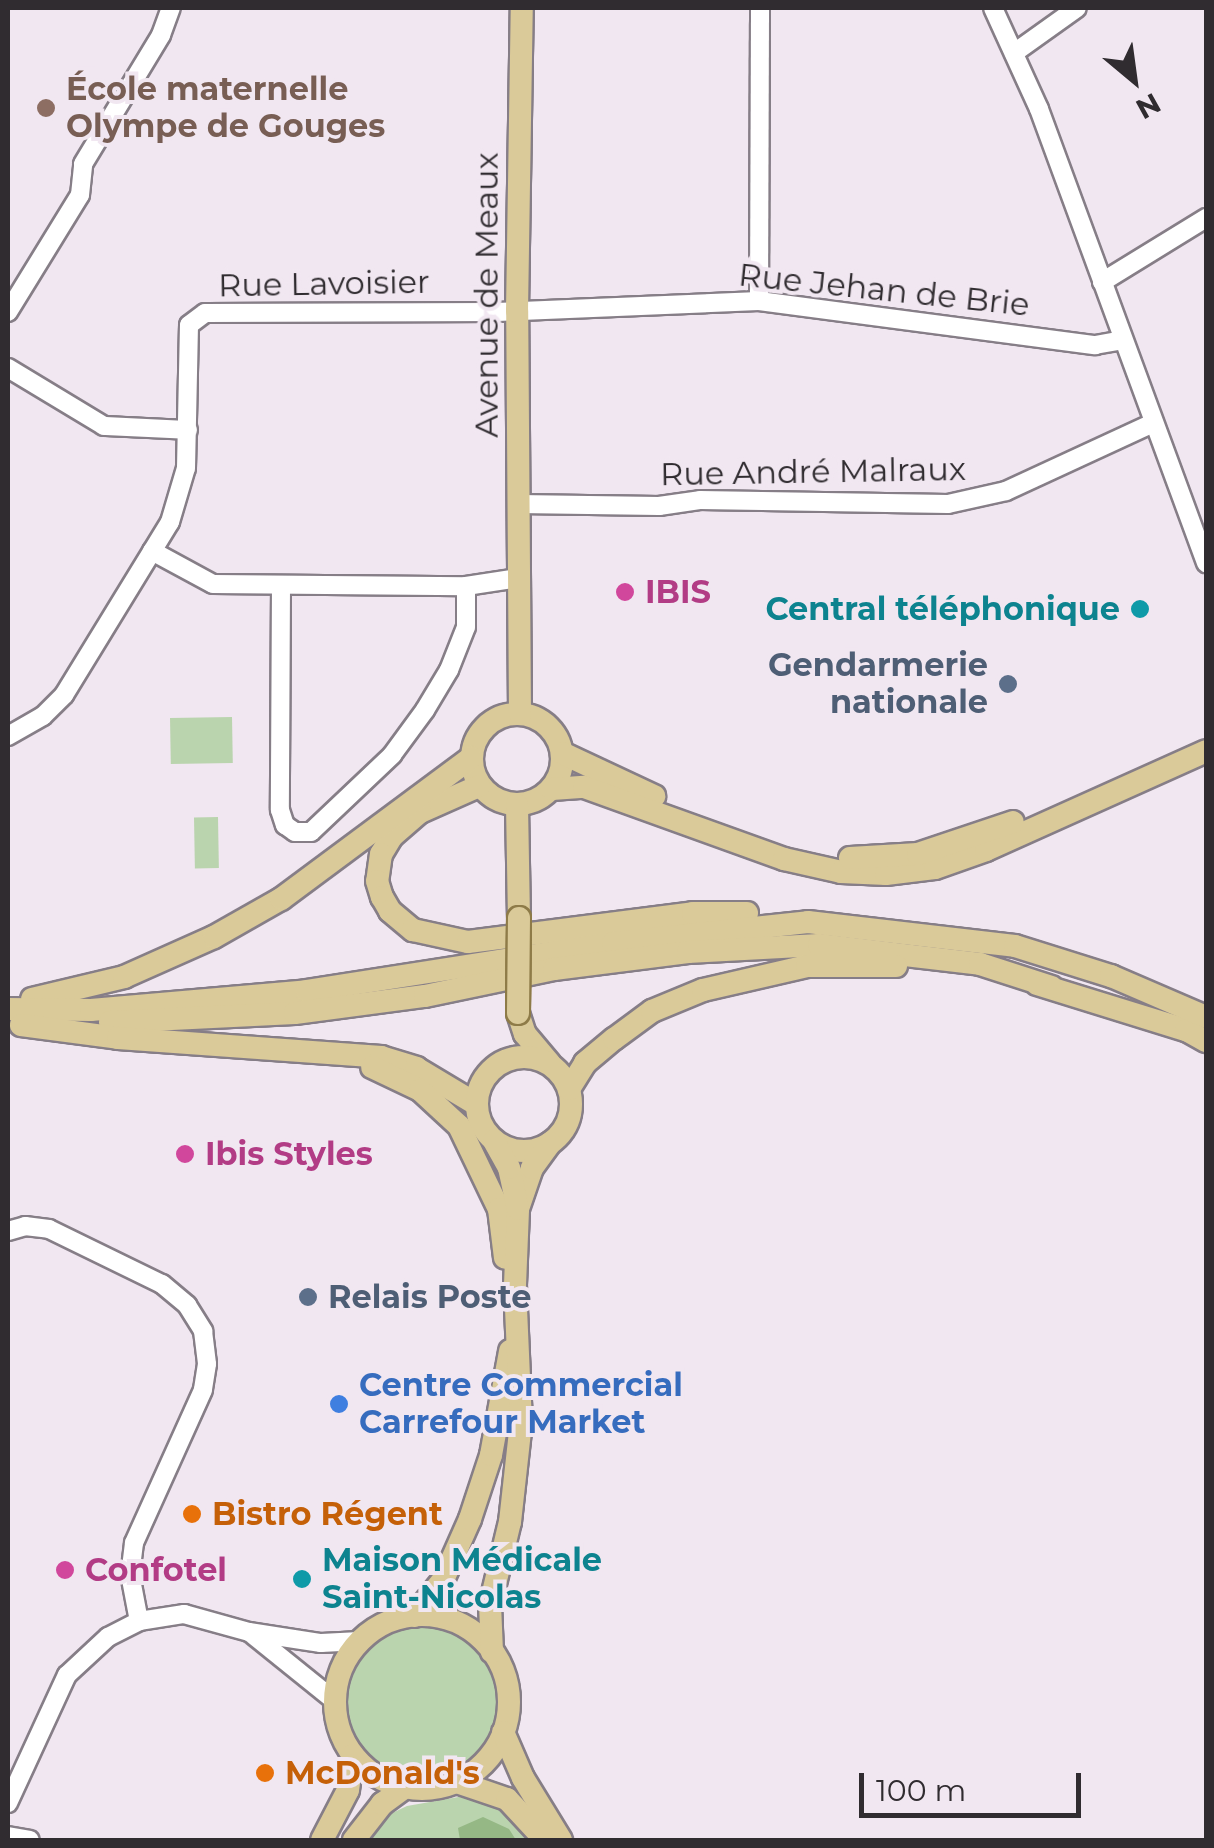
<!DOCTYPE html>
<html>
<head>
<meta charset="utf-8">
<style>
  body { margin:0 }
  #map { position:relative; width:1214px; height:1848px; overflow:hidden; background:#f1e7f1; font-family:Montserrat,sans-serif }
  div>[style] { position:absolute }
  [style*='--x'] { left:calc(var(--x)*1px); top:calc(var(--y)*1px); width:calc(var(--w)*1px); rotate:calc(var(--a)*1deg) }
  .green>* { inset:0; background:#bad4ae; transform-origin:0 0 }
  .round { border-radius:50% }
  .forest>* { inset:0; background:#95b885 }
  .roads { filter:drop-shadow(2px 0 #867e87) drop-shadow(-2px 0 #867e87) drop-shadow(0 2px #867e87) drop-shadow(0 -2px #867e87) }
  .minor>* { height:18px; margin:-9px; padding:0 9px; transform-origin:9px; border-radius:9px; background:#fff }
  .major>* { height:22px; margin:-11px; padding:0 11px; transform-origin:11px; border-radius:11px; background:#daca99 }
  .major>.ring { margin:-11px; padding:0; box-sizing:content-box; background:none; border:22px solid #daca99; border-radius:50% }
  .bridges { filter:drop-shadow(2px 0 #8e7b48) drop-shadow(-2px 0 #8e7b48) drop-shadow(0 2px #8e7b48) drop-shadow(0 -2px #8e7b48) }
  .major-bridge>* { height:22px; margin:-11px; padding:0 11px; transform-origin:11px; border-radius:11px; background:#daca99 }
  .dots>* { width:28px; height:28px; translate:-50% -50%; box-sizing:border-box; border:5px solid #f1e7f1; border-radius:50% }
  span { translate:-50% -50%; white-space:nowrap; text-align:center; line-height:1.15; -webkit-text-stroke:8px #f1e7f1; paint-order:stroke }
  .education-label { font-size:32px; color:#785e54; font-weight:700 }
  .left { translate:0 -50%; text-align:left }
  .street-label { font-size:32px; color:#302c30 }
  .hotel-label { font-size:32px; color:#b23c85; font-weight:700 }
  .culture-label { font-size:32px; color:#0d838f; font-weight:700 }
  .right { translate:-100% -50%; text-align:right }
  .service-label { font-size:32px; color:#4e5e75; font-weight:700 }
  .shop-label { font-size:32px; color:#366cbe; font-weight:700 }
  .food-label { font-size:32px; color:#c56008; font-weight:700 }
  .frame { position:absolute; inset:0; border:10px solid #302c30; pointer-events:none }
  .north { position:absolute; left:1084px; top:30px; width:100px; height:100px; -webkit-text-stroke:8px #f1e7f1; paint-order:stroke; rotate:151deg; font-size:28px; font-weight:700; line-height:40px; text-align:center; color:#302c30 }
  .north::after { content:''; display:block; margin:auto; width:35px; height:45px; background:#302c30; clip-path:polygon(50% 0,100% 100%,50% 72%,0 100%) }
  .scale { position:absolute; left:859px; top:1773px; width:222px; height:45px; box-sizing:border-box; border:5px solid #302c30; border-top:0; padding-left:12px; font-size:30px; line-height:35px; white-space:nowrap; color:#302c30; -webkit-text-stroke:8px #f1e7f1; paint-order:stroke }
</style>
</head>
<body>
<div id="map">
  <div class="green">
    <i style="left:232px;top:717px;width:46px;height:62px;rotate:89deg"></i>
    <i style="left:218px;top:817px;width:51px;height:24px;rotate:89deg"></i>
    <i class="round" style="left:345px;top:1626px;width:154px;height:154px"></i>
    <i style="clip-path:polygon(464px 1796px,491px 1801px,521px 1822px,534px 1840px,367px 1840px,388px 1815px,407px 1806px)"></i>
  </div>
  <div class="forest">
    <i style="clip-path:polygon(483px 1817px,509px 1829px,516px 1840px,460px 1840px,458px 1828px)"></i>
  </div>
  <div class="roads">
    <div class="minor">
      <i style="--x:993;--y:8;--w:111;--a:65.5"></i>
      <i style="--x:1039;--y:109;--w:484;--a:69.8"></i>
      <i style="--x:1014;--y:53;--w:77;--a:-35.5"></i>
      <i style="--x:1102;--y:282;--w:122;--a:-31.6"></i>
      <i style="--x:759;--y:301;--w:293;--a:-89.8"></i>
      <i style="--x:8;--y:312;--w:137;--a:-58.4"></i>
      <i style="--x:80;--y:195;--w:31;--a:-84"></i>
      <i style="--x:83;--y:164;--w:151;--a:-58.8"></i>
      <i style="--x:161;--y:35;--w:29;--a:-70"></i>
      <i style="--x:8;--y:368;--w:112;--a:31.1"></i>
      <i style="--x:104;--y:426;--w:84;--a:2.7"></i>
      <i style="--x:518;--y:504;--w:141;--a:0.8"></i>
      <i style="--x:659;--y:506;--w:41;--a:-8.3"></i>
      <i style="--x:700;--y:500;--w:248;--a:0.9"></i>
      <i style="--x:948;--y:504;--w:59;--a:-12.6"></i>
      <i style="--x:1006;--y:491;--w:162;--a:-24.8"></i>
      <i style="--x:152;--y:551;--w:69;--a:28.4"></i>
      <i style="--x:213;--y:584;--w:253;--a:0.5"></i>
      <i style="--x:466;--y:586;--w:53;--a:-8.7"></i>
      <i style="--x:281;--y:586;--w:224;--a:90.3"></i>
      <i style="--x:280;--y:810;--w:16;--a:72"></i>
      <i style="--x:285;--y:825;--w:12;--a:35"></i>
      <i style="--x:295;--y:832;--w:16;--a:0"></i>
      <i style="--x:311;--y:832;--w:112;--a:-43.5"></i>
      <i style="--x:392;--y:755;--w:56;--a:-53.7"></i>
      <i style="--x:425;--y:710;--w:47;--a:-59"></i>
      <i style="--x:449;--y:670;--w:46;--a:-68.4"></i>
      <i style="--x:466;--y:627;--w:41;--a:-90"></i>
      <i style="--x:8;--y:736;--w:40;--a:-29.7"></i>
      <i style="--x:43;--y:716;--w:30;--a:-45"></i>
      <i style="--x:64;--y:695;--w:203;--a:-58.5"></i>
      <i style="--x:170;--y:522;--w:56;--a:-73.5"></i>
      <i style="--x:186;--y:468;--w:143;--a:-88.8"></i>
      <i style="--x:189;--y:325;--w:20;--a:-37"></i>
      <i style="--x:205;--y:313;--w:292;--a:-0.2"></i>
      <i style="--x:497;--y:312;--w:262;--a:-2.4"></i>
      <i style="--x:759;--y:301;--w:339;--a:7.5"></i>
      <i style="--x:1095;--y:345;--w:28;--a:-10"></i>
      <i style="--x:8;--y:1231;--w:18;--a:-16"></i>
      <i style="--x:25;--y:1226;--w:24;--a:7"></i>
      <i style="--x:49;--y:1229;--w:126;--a:26"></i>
      <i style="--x:162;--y:1284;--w:33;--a:40"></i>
      <i style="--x:187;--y:1305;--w:31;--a:58"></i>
      <i style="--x:203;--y:1331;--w:33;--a:83"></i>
      <i style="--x:207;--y:1364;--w:26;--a:99"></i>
      <i style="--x:203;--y:1390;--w:168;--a:114.3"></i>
      <i style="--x:134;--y:1543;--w:31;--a:97"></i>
      <i style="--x:130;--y:1574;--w:48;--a:79.2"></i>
      <i style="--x:253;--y:1635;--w:105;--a:38.8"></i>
      <i style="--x:8;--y:1803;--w:141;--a:-65.3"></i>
      <i style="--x:67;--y:1675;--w:56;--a:-42.8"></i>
      <i style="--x:108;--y:1637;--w:35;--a:-27"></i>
      <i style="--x:139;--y:1621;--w:46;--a:-8.8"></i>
      <i style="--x:184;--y:1614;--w:67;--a:15.5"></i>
      <i style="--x:249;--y:1632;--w:73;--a:8.7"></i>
      <i style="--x:321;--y:1643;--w:39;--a:-3"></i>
      <i style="--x:8;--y:1836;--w:22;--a:10"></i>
    </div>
    <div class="major">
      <i class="ring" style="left:472px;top:714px;width:68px;height:68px"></i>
      <i style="--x:520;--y:714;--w:403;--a:-90.4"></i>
      <i style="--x:517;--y:311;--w:303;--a:-89.1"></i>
      <i style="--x:562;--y:753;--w:102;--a:25.1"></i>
      <i style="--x:479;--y:786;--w:64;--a:156.2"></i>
      <i style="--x:420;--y:812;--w:37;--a:139"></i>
      <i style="--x:392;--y:836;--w:21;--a:121"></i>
      <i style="--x:381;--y:854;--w:27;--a:98"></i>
      <i style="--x:377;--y:881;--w:17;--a:73"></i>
      <i style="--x:382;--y:897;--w:16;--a:60"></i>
      <i style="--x:390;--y:911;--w:30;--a:40"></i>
      <i style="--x:413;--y:930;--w:56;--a:12.3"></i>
      <i style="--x:468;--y:942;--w:227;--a:-7.3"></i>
      <i style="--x:693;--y:913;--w:54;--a:0"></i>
      <i style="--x:552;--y:789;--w:32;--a:-4"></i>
      <i style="--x:584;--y:787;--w:213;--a:19.8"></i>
      <i style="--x:784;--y:859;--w:58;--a:12.8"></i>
      <i style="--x:841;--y:872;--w:45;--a:2.5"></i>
      <i style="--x:886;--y:874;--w:49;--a:-7"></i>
      <i style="--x:935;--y:868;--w:54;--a:-19.4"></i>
      <i style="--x:986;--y:850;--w:241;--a:-24.2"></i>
      <i style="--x:517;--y:805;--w:113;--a:89"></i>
      <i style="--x:850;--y:858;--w:68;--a:-3.4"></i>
      <i style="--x:918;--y:854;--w:100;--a:-18.6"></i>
      <i style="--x:1037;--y:984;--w:156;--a:17.2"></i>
      <i style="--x:1186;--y:1030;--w:23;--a:29"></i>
      <i style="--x:32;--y:999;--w:95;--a:-13.4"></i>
      <i style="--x:124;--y:977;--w:98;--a:-24"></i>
      <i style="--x:214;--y:937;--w:77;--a:-29.6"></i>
      <i style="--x:281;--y:899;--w:237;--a:-36.6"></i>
      <i style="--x:8;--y:1009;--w:83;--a:0.7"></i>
      <i style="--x:91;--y:1010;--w:217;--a:-5"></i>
      <i style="--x:307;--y:991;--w:310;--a:-8.9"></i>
      <i style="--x:613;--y:943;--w:196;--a:-6.1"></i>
      <i style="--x:808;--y:922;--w:208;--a:6.6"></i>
      <i style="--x:1015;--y:946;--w:101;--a:17.4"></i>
      <i style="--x:1111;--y:976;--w:103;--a:23.3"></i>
      <i style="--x:518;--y:1013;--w:22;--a:72"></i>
      <i style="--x:525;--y:1034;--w:38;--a:50"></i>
      <i style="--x:110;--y:1022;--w:185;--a:-2.8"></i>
      <i style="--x:295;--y:1013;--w:131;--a:-7.5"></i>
      <i style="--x:425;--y:996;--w:132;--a:-11.8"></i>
      <i style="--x:554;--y:969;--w:135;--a:-7.2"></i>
      <i style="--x:688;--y:952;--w:131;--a:-3.1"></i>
      <i style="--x:819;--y:945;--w:162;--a:6.7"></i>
      <i style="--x:980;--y:964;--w:75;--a:17.9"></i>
      <i style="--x:21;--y:1025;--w:98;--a:7.6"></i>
      <i style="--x:118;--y:1038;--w:264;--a:4.1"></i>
      <i style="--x:381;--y:1057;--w:37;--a:17"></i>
      <i style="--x:416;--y:1068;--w:70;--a:31"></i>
      <i class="ring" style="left:477px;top:1057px;width:72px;height:72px"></i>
      <i style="--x:372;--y:1067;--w:53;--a:25.6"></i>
      <i style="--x:420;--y:1090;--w:53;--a:42.7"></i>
      <i style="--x:459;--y:1126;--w:92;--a:64.3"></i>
      <i style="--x:499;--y:1209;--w:49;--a:83"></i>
      <i style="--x:569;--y:1089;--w:31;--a:-58"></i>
      <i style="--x:585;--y:1063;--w:38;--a:-40"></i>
      <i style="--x:614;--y:1039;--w:47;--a:-36.4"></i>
      <i style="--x:652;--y:1011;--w:55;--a:-22.4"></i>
      <i style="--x:703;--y:990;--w:107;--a:-13"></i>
      <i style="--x:807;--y:966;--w:89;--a:0"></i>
      <i style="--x:519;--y:1206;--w:40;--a:-71.1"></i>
      <i style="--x:532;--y:1168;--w:31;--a:-54"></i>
      <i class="ring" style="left:335px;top:1615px;width:152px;height:152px"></i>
      <i style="--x:414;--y:1616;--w:46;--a:-51.1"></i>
      <i style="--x:443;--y:1580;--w:67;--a:-66.1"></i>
      <i style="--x:470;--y:1519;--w:67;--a:-71.8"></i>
      <i style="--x:491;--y:1455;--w:106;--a:-79.6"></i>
      <i style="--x:492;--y:1652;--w:47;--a:-92.4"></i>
      <i style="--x:490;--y:1605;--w:85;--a:-76.5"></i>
      <i style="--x:510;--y:1522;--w:100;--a:-83.7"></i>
      <i style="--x:521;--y:1423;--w:138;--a:-92.5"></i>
      <i style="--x:515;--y:1285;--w:76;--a:-87.7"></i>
      <i style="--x:518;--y:1209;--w:42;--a:-102.4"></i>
      <i style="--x:509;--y:1168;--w:31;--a:-119"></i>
      <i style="--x:503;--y:1732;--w:50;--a:66.5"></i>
      <i style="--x:523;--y:1778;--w:73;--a:58.5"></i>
      <i style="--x:457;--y:1782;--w:53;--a:18.8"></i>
      <i style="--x:507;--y:1799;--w:56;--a:47.2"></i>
      <i style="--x:322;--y:1840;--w:56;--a:-62.5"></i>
      <i style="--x:348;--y:1790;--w:35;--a:-82"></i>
      <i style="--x:354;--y:1840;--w:46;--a:-52.1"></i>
      <i style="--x:382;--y:1804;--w:27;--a:-36"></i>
    </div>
  </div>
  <div class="bridges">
    <div class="major-bridge">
      <i style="--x:518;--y:1013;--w:95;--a:-89.4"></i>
    </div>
  </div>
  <div class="dots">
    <i style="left:46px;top:108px;background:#8d6e63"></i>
    <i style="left:625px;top:592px;background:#d1479c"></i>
    <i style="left:1140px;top:609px;background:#0f9aa8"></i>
    <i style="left:1008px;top:684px;background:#5c6f8a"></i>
    <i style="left:185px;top:1154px;background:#d1479c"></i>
    <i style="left:308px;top:1297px;background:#5c6f8a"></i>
    <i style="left:339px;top:1404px;background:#3f7fe0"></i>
    <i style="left:192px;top:1514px;background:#e8710a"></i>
    <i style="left:65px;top:1570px;background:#d1479c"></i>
    <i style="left:302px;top:1579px;background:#0f9aa8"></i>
    <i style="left:265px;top:1773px;background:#e8710a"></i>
  </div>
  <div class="education-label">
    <span class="left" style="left:66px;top:108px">École maternelle<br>Olympe de Gouges</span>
  </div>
  <div class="street-label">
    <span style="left:324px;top:284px;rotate:-1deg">Rue Lavoisier</span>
    <span style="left:884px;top:290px;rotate:6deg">Rue Jehan de Brie</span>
    <span style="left:487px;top:295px;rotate:-90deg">Avenue de Meaux</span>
    <span style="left:813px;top:472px;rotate:-1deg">Rue André Malraux</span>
  </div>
  <div class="hotel-label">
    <span class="left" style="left:645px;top:592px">IBIS</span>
    <span class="left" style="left:205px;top:1154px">Ibis Styles</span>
    <span class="left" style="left:85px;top:1570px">Confotel</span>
  </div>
  <div class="culture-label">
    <span class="right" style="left:1120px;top:609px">Central téléphonique</span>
    <span class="left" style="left:322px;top:1579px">Maison Médicale<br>Saint-Nicolas</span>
  </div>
  <div class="service-label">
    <span class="right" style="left:988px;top:684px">Gendarmerie<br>nationale</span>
    <span class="left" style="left:328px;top:1297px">Relais Poste</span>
  </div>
  <div class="shop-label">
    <span class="left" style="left:359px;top:1404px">Centre Commercial<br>Carrefour Market</span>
  </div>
  <div class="food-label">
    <span class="left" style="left:212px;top:1514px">Bistro Régent</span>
    <span class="left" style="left:285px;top:1773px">McDonald's</span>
  </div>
  <div class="frame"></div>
  <div class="north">N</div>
  <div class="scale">100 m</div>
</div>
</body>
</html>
